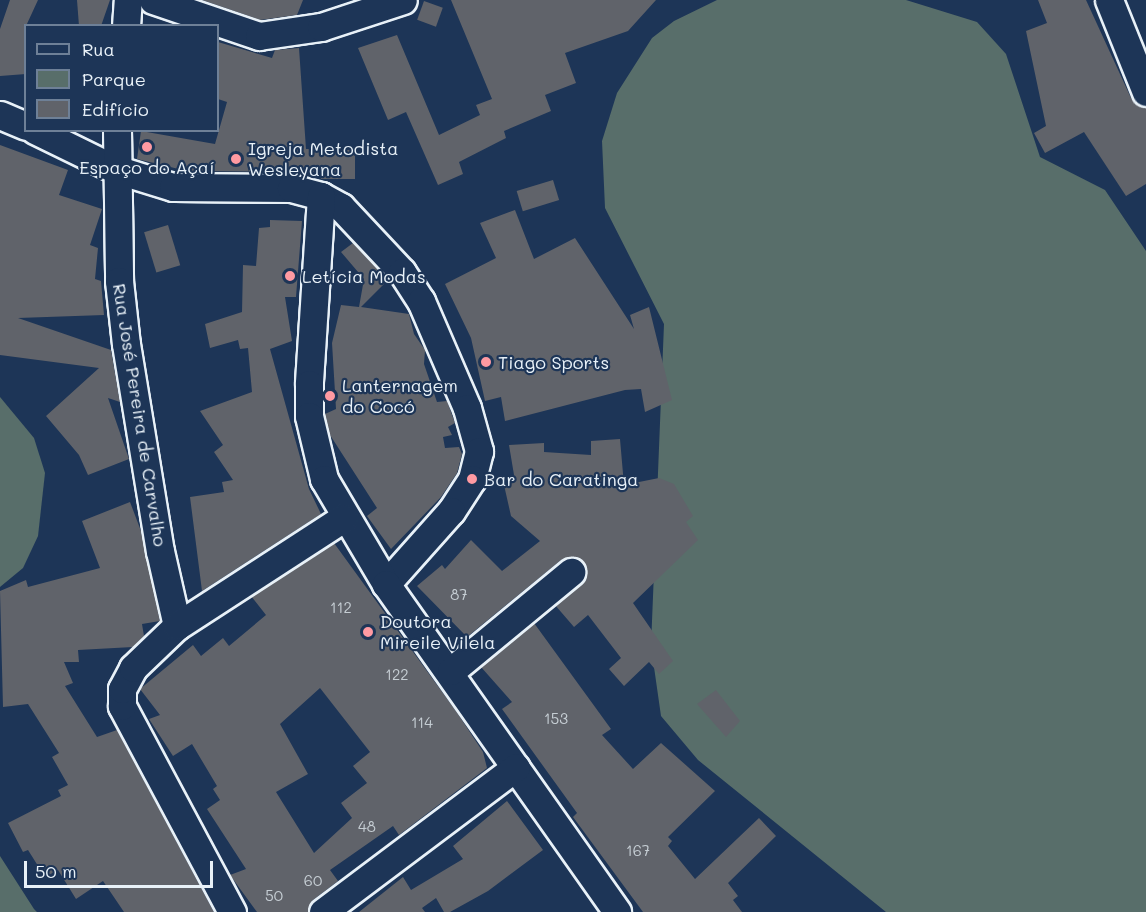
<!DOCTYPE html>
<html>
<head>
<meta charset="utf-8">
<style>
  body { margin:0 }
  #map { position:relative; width:1146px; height:912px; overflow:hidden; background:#1d3557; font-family:Mali,sans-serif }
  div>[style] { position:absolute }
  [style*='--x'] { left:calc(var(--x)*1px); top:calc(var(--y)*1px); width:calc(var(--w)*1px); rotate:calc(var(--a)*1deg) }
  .green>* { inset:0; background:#586e6a }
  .building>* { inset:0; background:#60636a; transform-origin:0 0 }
  .roads { filter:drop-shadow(2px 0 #e8f1f8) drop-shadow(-2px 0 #e8f1f8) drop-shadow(0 2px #e8f1f8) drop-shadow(0 -2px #e8f1f8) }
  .minor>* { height:27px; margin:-13.5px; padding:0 13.5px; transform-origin:13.5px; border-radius:13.5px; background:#1d3557 }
  .dots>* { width:16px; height:16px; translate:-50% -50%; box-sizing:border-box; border:3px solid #1d3557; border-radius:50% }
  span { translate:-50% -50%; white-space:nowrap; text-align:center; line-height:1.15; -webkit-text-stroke:4.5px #1d3557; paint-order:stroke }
  .number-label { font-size:15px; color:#c6ced4 }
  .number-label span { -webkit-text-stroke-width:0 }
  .poi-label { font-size:18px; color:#e8f1f8 }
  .left { translate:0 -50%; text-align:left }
  .street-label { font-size:18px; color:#e8f1f8 }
  .legend { position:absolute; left:24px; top:24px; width:195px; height:108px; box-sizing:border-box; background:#1d3557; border:2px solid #6e8097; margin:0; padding:8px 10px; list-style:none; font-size:18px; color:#e8f1f8 }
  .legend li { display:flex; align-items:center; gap:12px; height:30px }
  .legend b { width:30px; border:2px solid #6e8097 }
  .scale { position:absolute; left:24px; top:861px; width:189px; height:27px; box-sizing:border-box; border:3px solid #e8f1f8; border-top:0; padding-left:8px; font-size:18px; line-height:21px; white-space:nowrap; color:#e8f1f8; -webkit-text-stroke:4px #1d3557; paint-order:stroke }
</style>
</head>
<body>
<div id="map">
  <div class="green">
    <i style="clip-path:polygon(717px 0,906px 0,977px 22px,1006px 54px,1040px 157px,1105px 190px,1146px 251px,1146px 912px,886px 912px,698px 760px,661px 716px,651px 646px,664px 324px,605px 208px,602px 141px,617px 93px,652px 38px,674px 21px)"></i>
    <i style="clip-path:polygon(0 397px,34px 438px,45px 473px,38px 536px,23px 568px,0 587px)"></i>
    <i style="clip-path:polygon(0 856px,34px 909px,37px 912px,0 912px)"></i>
  </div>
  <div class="building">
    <i style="clip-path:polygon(10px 0,38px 0,26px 26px,26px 74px,0 76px,0 29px)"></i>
    <i style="clip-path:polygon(77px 0,110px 0,101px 26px,79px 26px)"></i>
    <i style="clip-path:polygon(202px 0,303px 0,297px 15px,260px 20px)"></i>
    <i style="clip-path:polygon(451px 0,656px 0,628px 31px,565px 53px,576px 83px,545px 95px,551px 111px,504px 131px,506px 138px,459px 162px,463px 174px,438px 185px,406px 112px,388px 120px,358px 48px,397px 35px,439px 135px,480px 115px,476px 105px,492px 99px)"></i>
    <i style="clip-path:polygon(1038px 0,1086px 0,1131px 98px,1146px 107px,1146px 184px,1126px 196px,1084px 132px,1045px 153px,1034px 133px,1046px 126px,1026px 31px,1047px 23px)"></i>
    <i style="left:424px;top:1px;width:20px;height:20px;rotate:20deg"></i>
    <i style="clip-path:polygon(218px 42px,272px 58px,275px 50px,299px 48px,306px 149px,355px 150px,355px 179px,321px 179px,320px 172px,187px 171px,137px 159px,141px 131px,215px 144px,227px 102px,218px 99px)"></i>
    <i style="clip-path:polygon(0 145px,68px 170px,59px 195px,102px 209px,90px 245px,98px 248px,95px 279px,101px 281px,104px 315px,18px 318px,111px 350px,120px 402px,108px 398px,129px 459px,88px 475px,79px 455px,46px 416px,99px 368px,0 355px)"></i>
    <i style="left:553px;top:180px;width:21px;height:38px;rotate:73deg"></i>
    <i style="clip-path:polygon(515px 210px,534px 259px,575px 238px,634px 329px,630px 315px,649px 307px,672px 400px,645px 412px,641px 389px,625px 390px,505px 421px,501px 397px,485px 401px,471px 338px,445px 284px,496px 258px,480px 223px)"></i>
    <i style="clip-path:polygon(270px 220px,302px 221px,296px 297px,285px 297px,292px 341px,270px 349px,309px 489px,321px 514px,202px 591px,190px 497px,224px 492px,222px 482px,233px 480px,214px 452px,223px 445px,200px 411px,252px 392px,248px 348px,240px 349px,238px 340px,210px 348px,205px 324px,242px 312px,243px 265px,256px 266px,259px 228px,270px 227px)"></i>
    <i style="left:168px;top:225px;width:42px;height:25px;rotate:73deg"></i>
    <i style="clip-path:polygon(353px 243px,388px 280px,361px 307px,409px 314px,414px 334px,425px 350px,424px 364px,437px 402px,447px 401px,455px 423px,448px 427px,452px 435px,443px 437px,445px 448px,459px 447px,462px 454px,457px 473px,441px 497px,391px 549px,367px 516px,377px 508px,330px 435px,325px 414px,336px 409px,332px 343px,341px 305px,359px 307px,364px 279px,341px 252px)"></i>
    <i style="clip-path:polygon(620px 439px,624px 485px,659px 478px,674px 484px,693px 516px,686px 522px,698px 540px,633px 603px,673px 661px,659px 674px,649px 662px,624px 686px,609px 669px,621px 658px,588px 615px,574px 627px,555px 605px,585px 578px,586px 569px,576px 557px,561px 560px,467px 637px,417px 586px,442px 565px,445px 569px,471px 540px,502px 571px,540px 541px,511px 516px,504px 485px,514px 475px,509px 445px,544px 443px,544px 452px,591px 455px,591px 441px)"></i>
    <i style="clip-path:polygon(130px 502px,141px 531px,160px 621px,142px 624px,144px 636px,133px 647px,78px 650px,79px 662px,64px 662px,73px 683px,65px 686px,97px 737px,117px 730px,214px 912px,124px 912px,103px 881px,76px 899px,58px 870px,45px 877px,28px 850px,23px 852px,8px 823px,61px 796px,58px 790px,68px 785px,52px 757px,59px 753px,28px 704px,3px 707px,0 591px,26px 580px,28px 587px,100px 568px,82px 521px)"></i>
    <i style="clip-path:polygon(evenodd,334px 543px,456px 711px,483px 752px,487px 768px,399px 835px,393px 826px,330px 870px,338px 881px,313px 900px,308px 912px,257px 912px,230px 875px,246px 869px,207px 809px,220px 800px,213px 789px,217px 786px,192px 744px,173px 756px,149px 719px,160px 715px,140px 689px,193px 645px,201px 656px,223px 638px,229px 646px,266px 615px,251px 596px,334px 543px,320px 688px,370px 752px,353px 766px,367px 783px,341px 803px,352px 818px,314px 853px,276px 792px,308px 774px,280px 724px,320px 688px)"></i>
    <i style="clip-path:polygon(534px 623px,611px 729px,602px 735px,633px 769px,661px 743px,715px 791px,668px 837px,672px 841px,668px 846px,695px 879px,759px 818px,776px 836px,728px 883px,738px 896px,733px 900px,742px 912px,643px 912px,573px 817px,577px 813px,502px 709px,512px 702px,481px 667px)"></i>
    <i style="clip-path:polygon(716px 690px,740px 721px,726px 737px,697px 704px)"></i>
    <i style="clip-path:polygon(507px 801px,543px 850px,488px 891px,450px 912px,444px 912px,436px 898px,422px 908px,425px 912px,359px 912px,403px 877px,411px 890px,463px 859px,453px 846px)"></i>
  </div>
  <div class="roads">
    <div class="minor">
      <i style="--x:153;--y:0;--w:112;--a:18.8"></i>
      <i style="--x:259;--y:36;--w:63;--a:-8.3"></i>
      <i style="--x:321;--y:27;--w:86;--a:-18.2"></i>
      <i style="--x:1109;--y:0;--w:99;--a:68.1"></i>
      <i style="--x:126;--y:26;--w:26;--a:-86"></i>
      <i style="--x:0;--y:115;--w:28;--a:23"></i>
      <i style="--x:35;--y:130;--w:89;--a:26"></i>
      <i style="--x:115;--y:169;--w:61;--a:17.2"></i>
      <i style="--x:173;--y:187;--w:118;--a:0.5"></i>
      <i style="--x:291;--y:188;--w:31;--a:15"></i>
      <i style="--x:321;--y:196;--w:23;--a:29"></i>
      <i style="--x:341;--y:207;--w:89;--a:46.8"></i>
      <i style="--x:402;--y:272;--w:35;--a:57"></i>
      <i style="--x:421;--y:301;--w:116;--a:66.7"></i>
      <i style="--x:467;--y:408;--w:45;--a:74.4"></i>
      <i style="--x:479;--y:451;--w:29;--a:104"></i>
      <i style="--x:472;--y:479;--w:38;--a:123"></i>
      <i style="--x:451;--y:511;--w:98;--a:131.7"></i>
      <i style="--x:117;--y:130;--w:151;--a:89.2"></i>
      <i style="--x:119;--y:281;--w:63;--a:83.7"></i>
      <i style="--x:126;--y:344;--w:210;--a:80.7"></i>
      <i style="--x:160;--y:551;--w:77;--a:77.2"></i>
      <i style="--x:321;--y:196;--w:188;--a:93.7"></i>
      <i style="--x:309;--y:384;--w:32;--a:90"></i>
      <i style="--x:309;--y:416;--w:65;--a:76.6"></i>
      <i style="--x:324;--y:479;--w:122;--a:59.4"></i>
      <i style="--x:386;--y:584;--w:401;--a:54.8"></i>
      <i style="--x:451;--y:671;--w:156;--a:-39.5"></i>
      <i style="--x:232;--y:912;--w:234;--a:-118.1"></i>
      <i style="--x:122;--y:706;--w:17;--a:-90"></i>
      <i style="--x:122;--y:689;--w:24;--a:-62"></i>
      <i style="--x:133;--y:668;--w:61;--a:-43.7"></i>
      <i style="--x:177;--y:626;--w:198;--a:-33"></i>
      <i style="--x:323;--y:912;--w:241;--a:-36.9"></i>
    </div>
  </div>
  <div class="dots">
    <i style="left:147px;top:147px;background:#ff9aa2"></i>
    <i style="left:236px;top:159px;background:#ff9aa2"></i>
    <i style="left:290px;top:276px;background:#ff9aa2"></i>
    <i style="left:486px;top:362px;background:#ff9aa2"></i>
    <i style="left:330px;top:396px;background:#ff9aa2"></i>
    <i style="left:472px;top:479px;background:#ff9aa2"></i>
    <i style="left:368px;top:632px;background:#ff9aa2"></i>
  </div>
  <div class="number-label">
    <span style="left:459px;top:595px">87</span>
    <span style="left:341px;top:608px">112</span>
    <span style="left:397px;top:675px">122</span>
    <span style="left:556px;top:719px">153</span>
    <span style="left:422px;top:723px">114</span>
    <span style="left:367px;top:827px">48</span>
    <span style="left:638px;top:851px">167</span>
    <span style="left:313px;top:881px">60</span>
    <span style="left:274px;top:896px">50</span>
  </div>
  <div class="poi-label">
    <span class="left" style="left:248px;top:159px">Igreja Metodista<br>Wesleyana</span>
    <span style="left:147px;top:167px">Espaço do Açaí</span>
    <span class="left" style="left:302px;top:276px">Letícia Modas</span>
    <span class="left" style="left:498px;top:362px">Tiago Sports</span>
    <span class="left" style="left:342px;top:396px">Lanternagem<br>do Cocó</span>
    <span class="left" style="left:484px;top:479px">Bar do Caratinga</span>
    <span class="left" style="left:380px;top:632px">Doutora<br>Mireile Vilela</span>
  </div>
  <div class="street-label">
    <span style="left:140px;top:415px;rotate:81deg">Rua José Pereira de Carvalho</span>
  </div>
  <ul class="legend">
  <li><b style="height:8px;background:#1d3557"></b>Rua</li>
  <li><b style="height:16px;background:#586e6a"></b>Parque</li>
  <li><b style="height:16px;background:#60636a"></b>Edifício</li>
  </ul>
  <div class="scale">50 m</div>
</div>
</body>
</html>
